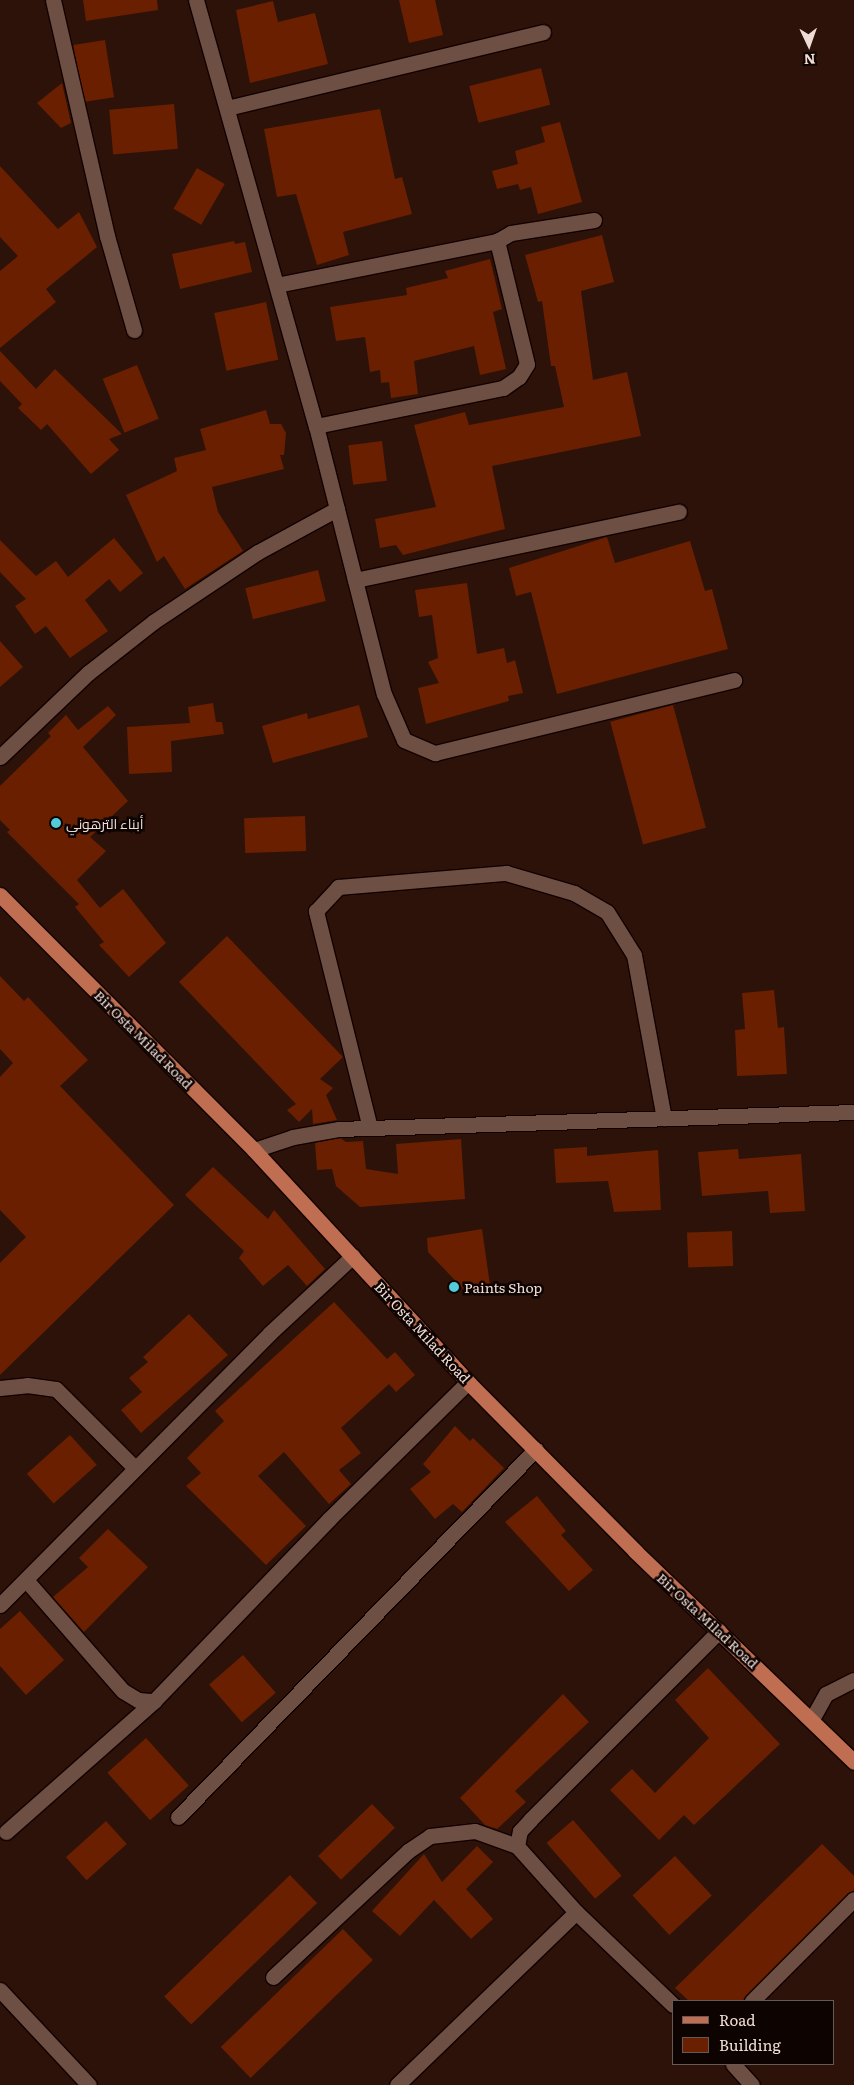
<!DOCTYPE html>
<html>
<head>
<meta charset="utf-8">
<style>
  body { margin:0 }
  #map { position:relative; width:854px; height:2085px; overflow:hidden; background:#2c1209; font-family:Literata,Cairo,serif }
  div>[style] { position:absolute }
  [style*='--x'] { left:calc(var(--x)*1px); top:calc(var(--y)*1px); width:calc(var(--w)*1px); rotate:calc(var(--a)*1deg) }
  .building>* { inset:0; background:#691f00; transform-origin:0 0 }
  .roads { filter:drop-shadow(1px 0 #130100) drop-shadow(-1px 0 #130100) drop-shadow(0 1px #130100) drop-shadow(0 -1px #130100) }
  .minor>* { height:15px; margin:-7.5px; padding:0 7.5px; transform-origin:7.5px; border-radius:7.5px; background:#6e4f44 }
  .major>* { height:15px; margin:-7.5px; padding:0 7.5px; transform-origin:7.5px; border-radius:7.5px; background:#bf6e51 }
  .dots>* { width:14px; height:14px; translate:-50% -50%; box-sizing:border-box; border:2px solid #0d0402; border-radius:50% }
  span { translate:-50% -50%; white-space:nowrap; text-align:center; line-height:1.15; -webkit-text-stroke:5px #0d0402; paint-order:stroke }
  .poi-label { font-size:14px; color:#efdcd5 }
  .left { translate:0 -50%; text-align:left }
  .street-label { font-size:14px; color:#efdcd5 }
  .legend { position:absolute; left:672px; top:2000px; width:162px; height:65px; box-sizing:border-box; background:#0d0402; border:1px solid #675a56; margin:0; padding:6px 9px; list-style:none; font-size:15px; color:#efdcd5 }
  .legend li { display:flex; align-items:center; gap:10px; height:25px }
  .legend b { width:25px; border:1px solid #675a56 }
  .north { position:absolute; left:784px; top:20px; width:50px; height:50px; -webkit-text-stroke:4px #0d0402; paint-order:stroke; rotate:177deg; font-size:14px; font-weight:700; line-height:20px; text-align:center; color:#efdcd5 }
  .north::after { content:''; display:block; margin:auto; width:18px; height:22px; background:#efdcd5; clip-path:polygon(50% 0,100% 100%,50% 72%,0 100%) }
</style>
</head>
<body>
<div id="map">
  <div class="building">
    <i style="clip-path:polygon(83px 0,157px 0,158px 10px,86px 21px)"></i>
    <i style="clip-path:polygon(399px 0,435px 0,443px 35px,409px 43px)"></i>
    <i style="clip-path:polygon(273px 1px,278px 22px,315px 13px,328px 64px,250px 83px,236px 10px)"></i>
    <i style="left:105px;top:40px;width:58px;height:32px;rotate:81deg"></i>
    <i style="left:541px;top:68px;width:38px;height:74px;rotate:76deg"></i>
    <i style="clip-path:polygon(62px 83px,71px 123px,61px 128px,37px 103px)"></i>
    <i style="left:174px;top:104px;width:45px;height:65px;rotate:85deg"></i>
    <i style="clip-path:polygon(380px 109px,395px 179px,402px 177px,412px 214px,343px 232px,349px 255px,317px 265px,296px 194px,277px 197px,264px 129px)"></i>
    <i style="clip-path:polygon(560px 122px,582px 202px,538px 214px,531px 187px,520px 190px,518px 184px,497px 189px,492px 171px,518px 164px,515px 151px,545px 142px,541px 127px)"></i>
    <i style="clip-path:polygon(0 166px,58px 229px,79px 212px,97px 247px,46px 289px,56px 302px,0 348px,0 271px,18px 256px,0 237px)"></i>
    <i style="left:197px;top:168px;width:32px;height:47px;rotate:30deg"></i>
    <i style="clip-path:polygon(602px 235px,614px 282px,581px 291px,593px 380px,627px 372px,641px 436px,492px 466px,505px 529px,403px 555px,396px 545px,380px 548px,375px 519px,436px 507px,414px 425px,465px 412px,469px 425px,564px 407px,555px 366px,551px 366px,542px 301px,538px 302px,525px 255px)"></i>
    <i style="clip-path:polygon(234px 241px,235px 244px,245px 242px,252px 272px,180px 289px,172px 254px)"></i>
    <i style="clip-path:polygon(490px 259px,502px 309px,493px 312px,506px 369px,480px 375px,474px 346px,414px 361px,418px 394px,391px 398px,389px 382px,381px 383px,380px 370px,370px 372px,365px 337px,336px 341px,330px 307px,407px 295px,406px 288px,448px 278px,445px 271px)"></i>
    <i style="left:266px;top:302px;width:59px;height:53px;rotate:78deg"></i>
    <i style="clip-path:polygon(0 351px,36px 389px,55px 369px,122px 434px,109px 439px,119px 450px,91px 474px,47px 424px,41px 430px,18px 408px,22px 404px,0 381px)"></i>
    <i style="left:137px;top:365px;width:58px;height:37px;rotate:68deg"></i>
    <i style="clip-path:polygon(266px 410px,270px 424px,281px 424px,286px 433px,284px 455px,280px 455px,284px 469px,212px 487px,218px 512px,243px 551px,185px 589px,164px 556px,157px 562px,126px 495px,177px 471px,174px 458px,206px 450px,200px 429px)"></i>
    <i style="left:382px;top:441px;width:40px;height:34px;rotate:83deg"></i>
    <i style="clip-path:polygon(607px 537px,615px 563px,690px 541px,705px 591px,712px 589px,728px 649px,557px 694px,531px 592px,516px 596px,509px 568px)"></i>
    <i style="clip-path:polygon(114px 538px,143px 573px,120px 592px,109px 579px,85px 600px,108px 631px,70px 658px,46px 626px,35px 634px,15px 606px,26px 599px,0 572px,0 540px,36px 576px,56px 561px,68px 577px)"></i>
    <i style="left:318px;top:570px;width:32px;height:75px;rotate:76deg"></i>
    <i style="clip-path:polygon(467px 583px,477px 654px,504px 648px,507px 663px,515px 660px,523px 693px,508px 696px,509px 701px,426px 724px,418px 688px,439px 683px,428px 662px,438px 658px,432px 615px,419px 617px,415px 590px)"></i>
    <i style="clip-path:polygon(0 641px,23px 667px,0 687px)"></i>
    <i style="clip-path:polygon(213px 703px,216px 722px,222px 722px,224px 734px,171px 741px,172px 772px,129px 774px,127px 727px,190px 723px,188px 707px)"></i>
    <i style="clip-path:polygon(359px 705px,368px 737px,273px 763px,262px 726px,307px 713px,308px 719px)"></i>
    <i style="left:673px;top:705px;width:127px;height:65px;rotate:75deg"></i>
    <i style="clip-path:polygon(108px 706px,116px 715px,83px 747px,128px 801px,90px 837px,106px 851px,77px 880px,100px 908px,123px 889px,166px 943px,129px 977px,99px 945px,104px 942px,75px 907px,79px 904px,7px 832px,10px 830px,0 820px,0 786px,51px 736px,48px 733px,66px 715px,78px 730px)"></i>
    <i style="left:305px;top:816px;width:35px;height:61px;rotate:88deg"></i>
    <i style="clip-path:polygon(227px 936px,343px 1057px,320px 1079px,333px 1088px,326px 1095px,337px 1120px,313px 1124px,312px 1109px,299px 1122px,287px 1110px,296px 1104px,179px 982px)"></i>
    <i style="clip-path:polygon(0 976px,24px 1001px,28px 997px,88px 1060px,60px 1086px,174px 1205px,0 1375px,0 1263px,26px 1237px,0 1210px,0 1077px,13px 1063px,0 1049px)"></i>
    <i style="clip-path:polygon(774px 990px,778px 1028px,784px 1027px,787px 1074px,737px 1076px,735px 1030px,745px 1029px,742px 993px)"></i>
    <i style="clip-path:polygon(340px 1138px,346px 1142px,363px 1141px,366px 1169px,398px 1174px,396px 1144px,461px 1139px,465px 1199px,360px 1207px,336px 1186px,332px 1169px,317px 1170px,315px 1143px)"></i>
    <i style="clip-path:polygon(587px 1147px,587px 1156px,658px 1150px,661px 1210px,614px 1212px,608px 1181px,556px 1183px,554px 1149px)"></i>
    <i style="clip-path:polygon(738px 1149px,739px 1159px,801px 1154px,805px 1211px,770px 1213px,768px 1191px,702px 1196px,698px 1152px)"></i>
    <i style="clip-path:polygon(213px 1167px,268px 1219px,274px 1210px,325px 1269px,307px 1286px,288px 1265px,263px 1286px,239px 1258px,244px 1251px,185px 1195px)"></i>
    <i style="clip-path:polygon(482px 1229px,491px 1292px,468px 1294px,428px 1252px,427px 1238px)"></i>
    <i style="left:732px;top:1231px;width:35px;height:45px;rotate:88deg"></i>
    <i style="clip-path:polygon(334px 1302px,387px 1359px,395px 1352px,415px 1375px,396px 1392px,389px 1384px,341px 1428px,361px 1453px,339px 1470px,351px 1484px,329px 1504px,284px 1452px,258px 1476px,306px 1526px,266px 1565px,186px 1486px,201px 1473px,187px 1458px,224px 1421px,215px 1411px)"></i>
    <i style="clip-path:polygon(189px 1314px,228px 1355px,141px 1433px,121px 1410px,142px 1392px,129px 1378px,148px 1362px,143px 1357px)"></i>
    <i style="clip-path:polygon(455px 1426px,470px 1441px,473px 1438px,504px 1468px,462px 1512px,453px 1504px,435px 1519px,410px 1489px,431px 1472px,423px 1464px)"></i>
    <i style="left:70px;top:1435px;width:40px;height:58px;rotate:48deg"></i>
    <i style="clip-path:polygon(537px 1496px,566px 1531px,561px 1535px,593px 1570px,569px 1591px,505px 1522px)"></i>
    <i style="clip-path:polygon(108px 1529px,148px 1567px,84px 1632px,53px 1597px,88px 1567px,79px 1558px)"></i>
    <i style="clip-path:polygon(20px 1611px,64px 1660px,26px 1695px,0 1666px,0 1629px)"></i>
    <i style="left:243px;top:1655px;width:50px;height:45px;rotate:49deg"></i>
    <i style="clip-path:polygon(708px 1668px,780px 1744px,694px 1825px,684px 1815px,659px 1840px,610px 1790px,632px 1769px,655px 1793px,709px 1738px,675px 1700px)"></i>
    <i style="clip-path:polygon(563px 1694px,589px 1722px,515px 1791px,526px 1802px,497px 1829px,485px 1825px,460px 1798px)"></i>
    <i style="left:146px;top:1738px;width:64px;height:52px;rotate:48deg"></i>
    <i style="left:372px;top:1804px;width:33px;height:75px;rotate:46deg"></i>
    <i style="left:573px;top:1820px;width:74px;height:35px;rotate:49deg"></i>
    <i style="left:106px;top:1821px;width:31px;height:54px;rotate:48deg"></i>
    <i style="clip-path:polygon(822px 1844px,854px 1876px,854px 1890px,742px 2001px,689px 2001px,675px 1988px)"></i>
    <i style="clip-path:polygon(477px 1846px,493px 1862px,466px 1889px,493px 1919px,471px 1939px,434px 1900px,400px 1936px,372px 1911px,424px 1854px,442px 1882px)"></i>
    <i style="left:675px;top:1856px;width:54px;height:58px;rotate:47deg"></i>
    <i style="left:290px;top:1875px;width:39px;height:175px;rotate:46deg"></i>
    <i style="left:343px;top:1929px;width:43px;height:170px;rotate:46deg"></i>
  </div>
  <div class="roads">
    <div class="minor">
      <i style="--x:53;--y:0;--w:242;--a:77.1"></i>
      <i style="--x:107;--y:236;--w:98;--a:74"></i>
      <i style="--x:196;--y:0;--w:443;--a:74.3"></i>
      <i style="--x:316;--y:426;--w:276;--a:75.8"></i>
      <i style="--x:384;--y:694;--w:50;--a:66.5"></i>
      <i style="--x:404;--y:740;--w:34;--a:23"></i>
      <i style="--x:435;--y:753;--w:308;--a:-13.7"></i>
      <i style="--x:227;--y:108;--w:325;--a:-13.5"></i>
      <i style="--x:277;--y:285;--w:224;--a:-11.3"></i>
      <i style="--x:316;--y:426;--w:191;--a:-11.5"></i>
      <i style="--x:503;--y:388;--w:19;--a:-35"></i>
      <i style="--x:519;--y:377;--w:15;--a:-58"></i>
      <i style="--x:527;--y:364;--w:127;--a:-103.7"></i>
      <i style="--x:497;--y:241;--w:16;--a:-30"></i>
      <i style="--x:511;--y:233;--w:84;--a:-8.9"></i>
      <i style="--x:355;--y:580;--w:331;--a:-11.9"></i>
      <i style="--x:0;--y:757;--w:122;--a:-43.7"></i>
      <i style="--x:88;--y:673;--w:83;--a:-38.1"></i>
      <i style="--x:153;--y:622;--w:126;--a:-33.7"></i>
      <i style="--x:258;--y:552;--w:90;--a:-28.6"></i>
      <i style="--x:370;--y:1128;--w:224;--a:-104"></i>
      <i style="--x:316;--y:911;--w:33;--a:-47"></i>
      <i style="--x:338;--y:887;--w:169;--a:-4.8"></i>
      <i style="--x:506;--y:873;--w:71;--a:16.4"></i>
      <i style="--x:574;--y:893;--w:38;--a:30"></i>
      <i style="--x:607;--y:912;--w:51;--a:57.9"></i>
      <i style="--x:634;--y:955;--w:166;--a:79.6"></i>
      <i style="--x:254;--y:1150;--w:41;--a:-18.4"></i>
      <i style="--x:293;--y:1137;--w:47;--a:-9.9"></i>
      <i style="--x:339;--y:1129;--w:515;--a:-1.89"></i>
      <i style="--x:0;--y:1388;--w:27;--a:-6"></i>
      <i style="--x:27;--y:1385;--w:29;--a:8"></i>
      <i style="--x:56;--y:1389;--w:112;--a:45"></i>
      <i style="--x:26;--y:1580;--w:147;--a:48.9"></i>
      <i style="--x:123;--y:1691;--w:17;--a:31"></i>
      <i style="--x:138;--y:1700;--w:16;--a:4"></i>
      <i style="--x:0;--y:1605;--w:383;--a:-45.2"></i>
      <i style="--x:270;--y:1333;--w:113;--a:-42.9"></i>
      <i style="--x:812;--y:1719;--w:29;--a:-61"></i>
      <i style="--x:826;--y:1694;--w:31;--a:-27"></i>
      <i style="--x:178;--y:1817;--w:513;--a:-45.79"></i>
      <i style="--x:6;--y:1832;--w:198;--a:-41.5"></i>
      <i style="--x:154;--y:1701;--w:252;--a:-46.1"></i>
      <i style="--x:329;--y:1519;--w:195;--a:-44.6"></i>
      <i style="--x:273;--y:1977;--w:185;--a:-43"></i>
      <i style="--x:408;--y:1851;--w:27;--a:-34"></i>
      <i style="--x:430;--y:1836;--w:45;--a:-6.3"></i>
      <i style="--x:475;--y:1831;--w:45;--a:19.7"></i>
      <i style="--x:0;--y:1990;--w:130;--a:46.9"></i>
      <i style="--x:752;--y:2001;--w:144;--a:-45"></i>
      <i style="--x:673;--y:2005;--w:134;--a:-136.2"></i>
      <i style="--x:576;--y:1912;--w:89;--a:-131.8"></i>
      <i style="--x:517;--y:1846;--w:15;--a:-79"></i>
      <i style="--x:520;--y:1831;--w:16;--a:-47"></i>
      <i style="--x:531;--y:1819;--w:266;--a:-45"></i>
      <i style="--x:733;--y:2064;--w:28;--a:48"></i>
      <i style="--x:397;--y:2085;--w:249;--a:-44"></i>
    </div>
    <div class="major">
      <i style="--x:0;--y:895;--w:360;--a:45.1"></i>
      <i style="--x:254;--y:1150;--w:316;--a:47.3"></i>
      <i style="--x:468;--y:1382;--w:238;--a:45.3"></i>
      <i style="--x:635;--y:1551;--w:304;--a:43.9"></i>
    </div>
  </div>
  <div class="dots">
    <i style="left:56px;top:823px;background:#53cbdb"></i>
    <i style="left:454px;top:1287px;background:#53cbdb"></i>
  </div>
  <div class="poi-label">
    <span class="left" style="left:66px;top:823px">أبناء الترهوني</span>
    <span class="left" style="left:464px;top:1287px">Paints Shop</span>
  </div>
  <div class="street-label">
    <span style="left:144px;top:1039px;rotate:45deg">Bir Osta Milad Road</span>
    <span style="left:423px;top:1332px;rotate:47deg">Bir Osta Milad Road</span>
    <span style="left:708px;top:1620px;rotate:43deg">Bir Osta Milad Road</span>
  </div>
  <ul class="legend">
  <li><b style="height:6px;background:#bf6e51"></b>Road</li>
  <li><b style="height:14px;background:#691f00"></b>Building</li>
  </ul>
  <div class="north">N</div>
</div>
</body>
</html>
